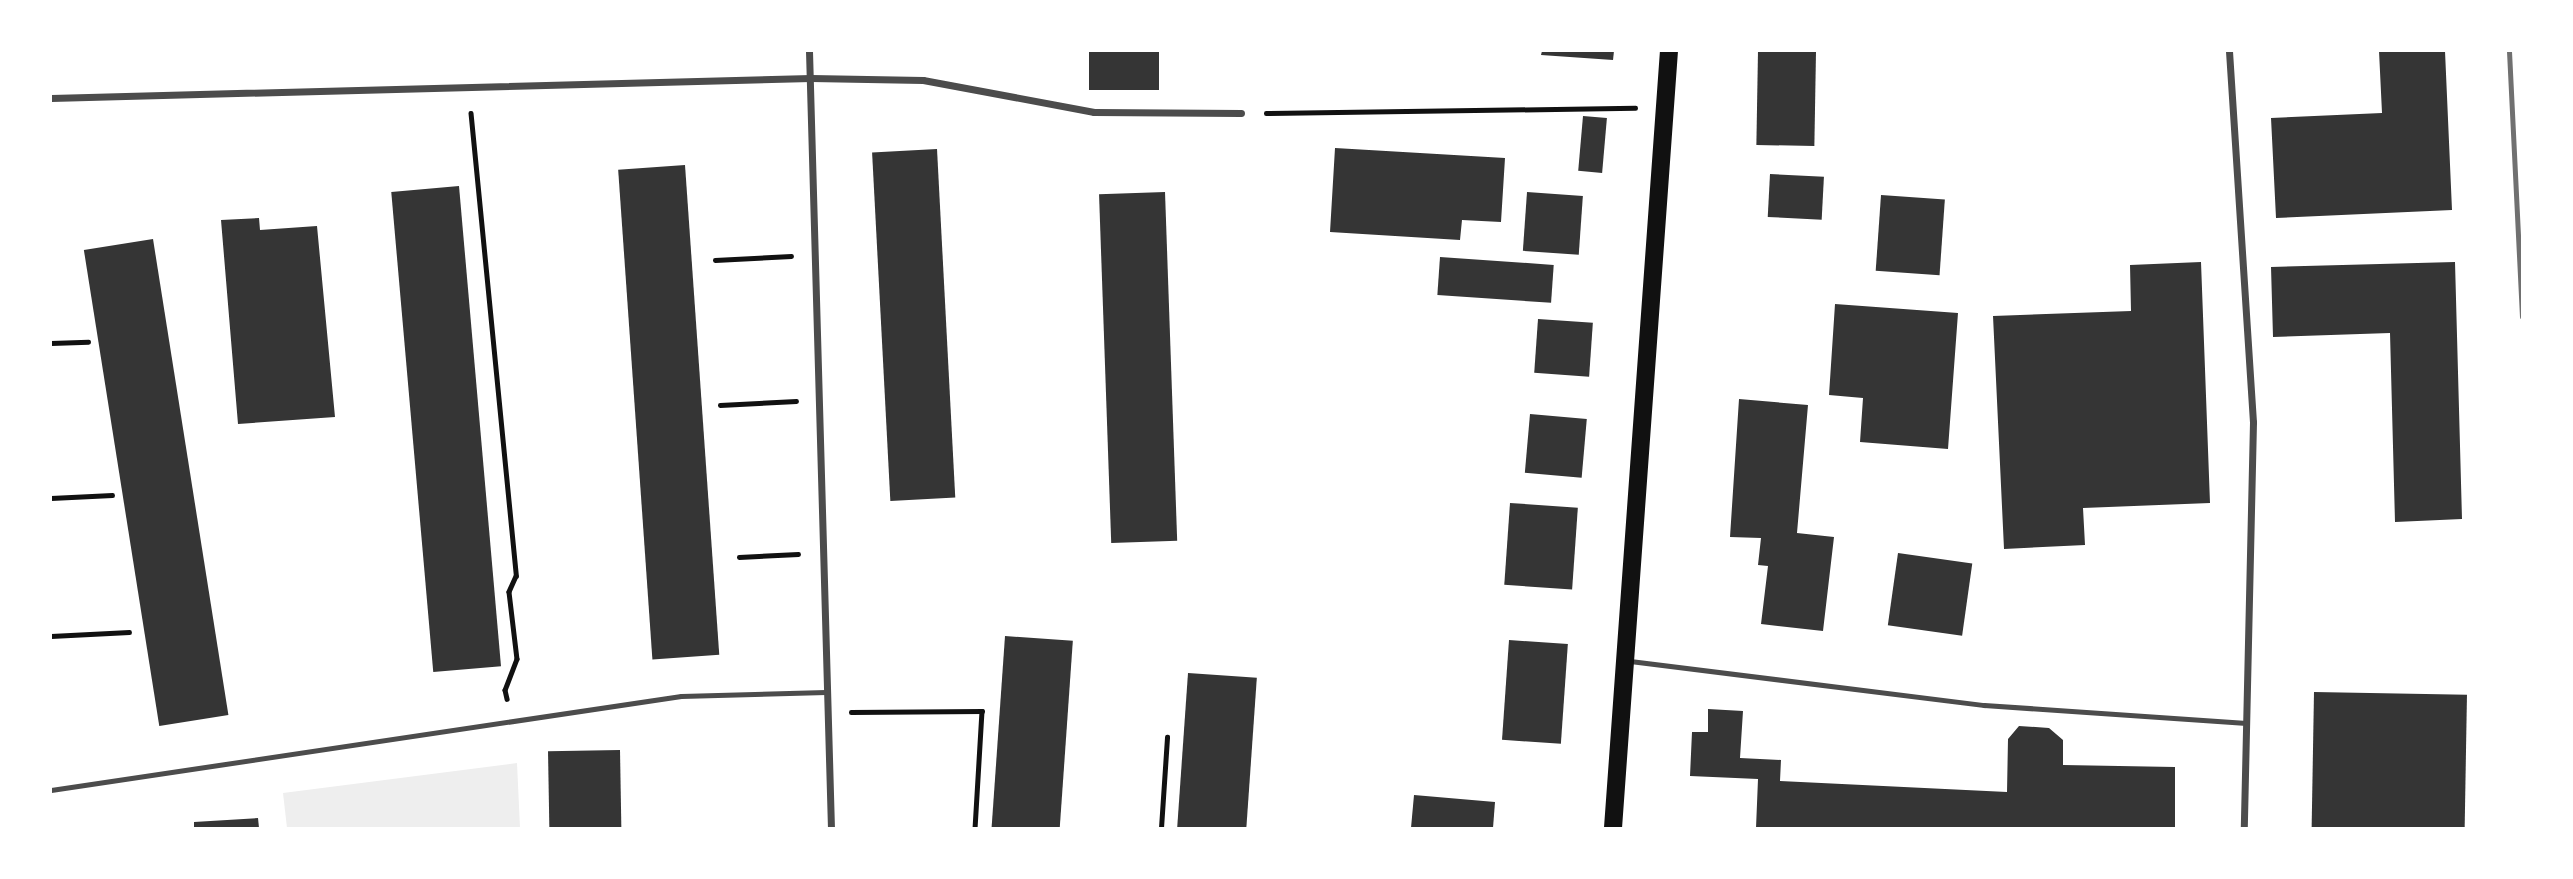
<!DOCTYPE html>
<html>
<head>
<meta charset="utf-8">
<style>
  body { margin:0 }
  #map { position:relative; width:2573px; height:879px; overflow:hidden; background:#fff; font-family:"Titillium Web",sans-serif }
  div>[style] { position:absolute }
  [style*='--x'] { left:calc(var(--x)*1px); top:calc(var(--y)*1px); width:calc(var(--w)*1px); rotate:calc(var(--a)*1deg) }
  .green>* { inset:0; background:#eee }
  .building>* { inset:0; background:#353535; transform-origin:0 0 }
  .path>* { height:4.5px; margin:-2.25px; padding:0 2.25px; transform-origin:2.25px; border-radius:2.25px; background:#111 }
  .service>* { height:5px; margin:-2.5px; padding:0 2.5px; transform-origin:2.5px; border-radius:2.5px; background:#4c4c4c }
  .minor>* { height:7px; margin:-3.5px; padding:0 3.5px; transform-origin:3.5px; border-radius:3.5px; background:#4c4c4c }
  .primary>* { height:18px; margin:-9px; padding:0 9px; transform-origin:9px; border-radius:9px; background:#111 }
  .rail>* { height:5px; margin:-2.5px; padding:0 2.5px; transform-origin:2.5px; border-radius:2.5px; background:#707070 }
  span { translate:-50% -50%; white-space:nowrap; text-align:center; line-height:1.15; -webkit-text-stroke:5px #fff; paint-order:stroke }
  .frame { position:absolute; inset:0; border:52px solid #fff; pointer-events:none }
</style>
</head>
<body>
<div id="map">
  <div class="green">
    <i style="clip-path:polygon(517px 763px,520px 828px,287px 828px,283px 793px)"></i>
  </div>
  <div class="building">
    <i style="left:1089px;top:51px;width:70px;height:39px"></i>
    <i style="clip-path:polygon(1542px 51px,1614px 51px,1613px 60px,1541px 55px)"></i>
    <i style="left:1758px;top:51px;width:58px;height:94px;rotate:1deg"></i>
    <i style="clip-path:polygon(2379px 51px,2445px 51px,2452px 210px,2276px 218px,2271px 118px,2382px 113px)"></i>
    <i style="left:1583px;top:116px;width:24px;height:55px;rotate:5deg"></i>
    <i style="clip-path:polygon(1335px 148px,1505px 158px,1501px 222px,1462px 220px,1460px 240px,1330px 232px)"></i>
    <i style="left:937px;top:149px;width:349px;height:65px;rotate:87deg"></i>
    <i style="left:685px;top:165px;width:491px;height:67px;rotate:86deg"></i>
    <i style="left:1770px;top:174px;width:54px;height:43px;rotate:3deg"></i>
    <i style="left:459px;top:186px;width:482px;height:68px;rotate:85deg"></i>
    <i style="left:1165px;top:192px;width:349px;height:66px;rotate:88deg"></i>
    <i style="left:1527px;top:192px;width:56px;height:59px;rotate:4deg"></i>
    <i style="left:1881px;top:195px;width:64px;height:76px;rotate:4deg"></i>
    <i style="clip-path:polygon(259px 218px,260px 230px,317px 226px,335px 417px,238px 424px,221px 220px)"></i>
    <i style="left:153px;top:239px;width:482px;height:70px;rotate:81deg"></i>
    <i style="left:1440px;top:257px;width:114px;height:38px;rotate:4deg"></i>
    <i style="clip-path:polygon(2201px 262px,2210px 503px,2083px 508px,2085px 545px,2004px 549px,1993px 316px,2131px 311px,2130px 265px)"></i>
    <i style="clip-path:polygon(2455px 262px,2462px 519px,2395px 522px,2390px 333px,2273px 337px,2271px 267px)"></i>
    <i style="clip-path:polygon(1835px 304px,1958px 313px,1948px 449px,1860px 442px,1863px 398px,1829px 395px)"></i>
    <i style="left:1538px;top:319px;width:55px;height:54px;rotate:4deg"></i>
    <i style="clip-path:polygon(1739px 399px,1808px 405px,1797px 533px,1834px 537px,1823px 631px,1761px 624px,1768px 566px,1758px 565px,1761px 538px,1730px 537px)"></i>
    <i style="left:1530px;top:414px;width:57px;height:59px;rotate:5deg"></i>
    <i style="left:1510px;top:503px;width:68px;height:82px;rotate:4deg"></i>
    <i style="left:1898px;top:553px;width:75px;height:73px;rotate:8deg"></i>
    <i style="left:1005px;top:636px;width:68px;height:192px;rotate:4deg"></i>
    <i style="left:1509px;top:640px;width:59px;height:100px;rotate:4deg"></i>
    <i style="left:1188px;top:673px;width:69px;height:156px;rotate:4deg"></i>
    <i style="left:2314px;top:692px;width:153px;height:136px;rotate:1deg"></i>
    <i style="clip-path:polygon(1708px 709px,1743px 711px,1740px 758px,1781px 760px,1780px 781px,2007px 792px,2008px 739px,2019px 726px,2049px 728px,2063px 740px,2063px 765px,2175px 767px,2175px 828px,1756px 828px,1758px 779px,1690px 776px,1692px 732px,1708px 732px)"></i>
    <i style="left:620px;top:750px;width:78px;height:72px;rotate:89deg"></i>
    <i style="clip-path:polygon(1414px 795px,1495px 802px,1493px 828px,1411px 828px)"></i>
    <i style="clip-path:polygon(258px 818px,259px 828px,194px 828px,194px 822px)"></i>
  </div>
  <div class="path">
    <i style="--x:471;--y:113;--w:465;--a:84.4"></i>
    <i style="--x:516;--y:576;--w:17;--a:114"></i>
    <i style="--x:509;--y:592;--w:67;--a:83.2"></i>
    <i style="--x:517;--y:659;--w:33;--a:111"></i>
    <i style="--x:505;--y:690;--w:9;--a:77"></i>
    <i style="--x:1266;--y:113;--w:369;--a:-0.8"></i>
    <i style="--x:715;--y:260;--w:76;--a:-3"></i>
    <i style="--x:51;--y:343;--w:37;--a:-2"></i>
    <i style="--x:720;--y:405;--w:76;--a:-3"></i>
    <i style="--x:51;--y:498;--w:61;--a:-2.8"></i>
    <i style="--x:739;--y:557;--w:59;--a:-2.9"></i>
    <i style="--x:51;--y:636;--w:78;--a:-2.9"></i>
    <i style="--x:851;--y:712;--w:131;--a:-0.4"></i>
    <i style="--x:982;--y:711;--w:117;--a:93.4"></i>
    <i style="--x:1161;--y:828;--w:91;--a:-86.2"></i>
  </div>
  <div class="service">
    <i style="--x:1630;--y:661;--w:357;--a:7.1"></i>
    <i style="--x:1984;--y:705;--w:263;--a:3.9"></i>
    <i style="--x:51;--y:790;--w:637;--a:-8.49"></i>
    <i style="--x:681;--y:696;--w:145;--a:-1.6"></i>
  </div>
  <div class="minor">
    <i style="--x:809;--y:51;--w:777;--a:88.38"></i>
    <i style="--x:2229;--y:51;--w:372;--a:86.3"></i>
    <i style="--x:2253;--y:422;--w:406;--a:91.3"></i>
    <i style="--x:51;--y:98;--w:760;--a:-1.51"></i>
    <i style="--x:811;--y:78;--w:112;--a:1"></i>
    <i style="--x:923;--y:80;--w:174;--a:10.6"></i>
    <i style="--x:1094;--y:112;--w:147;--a:0.4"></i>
  </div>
  <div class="primary">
    <i style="--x:1613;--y:828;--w:779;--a:-85.88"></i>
  </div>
  <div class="rail">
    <i style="--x:2509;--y:51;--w:266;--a:87.2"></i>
  </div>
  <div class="frame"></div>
</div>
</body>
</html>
